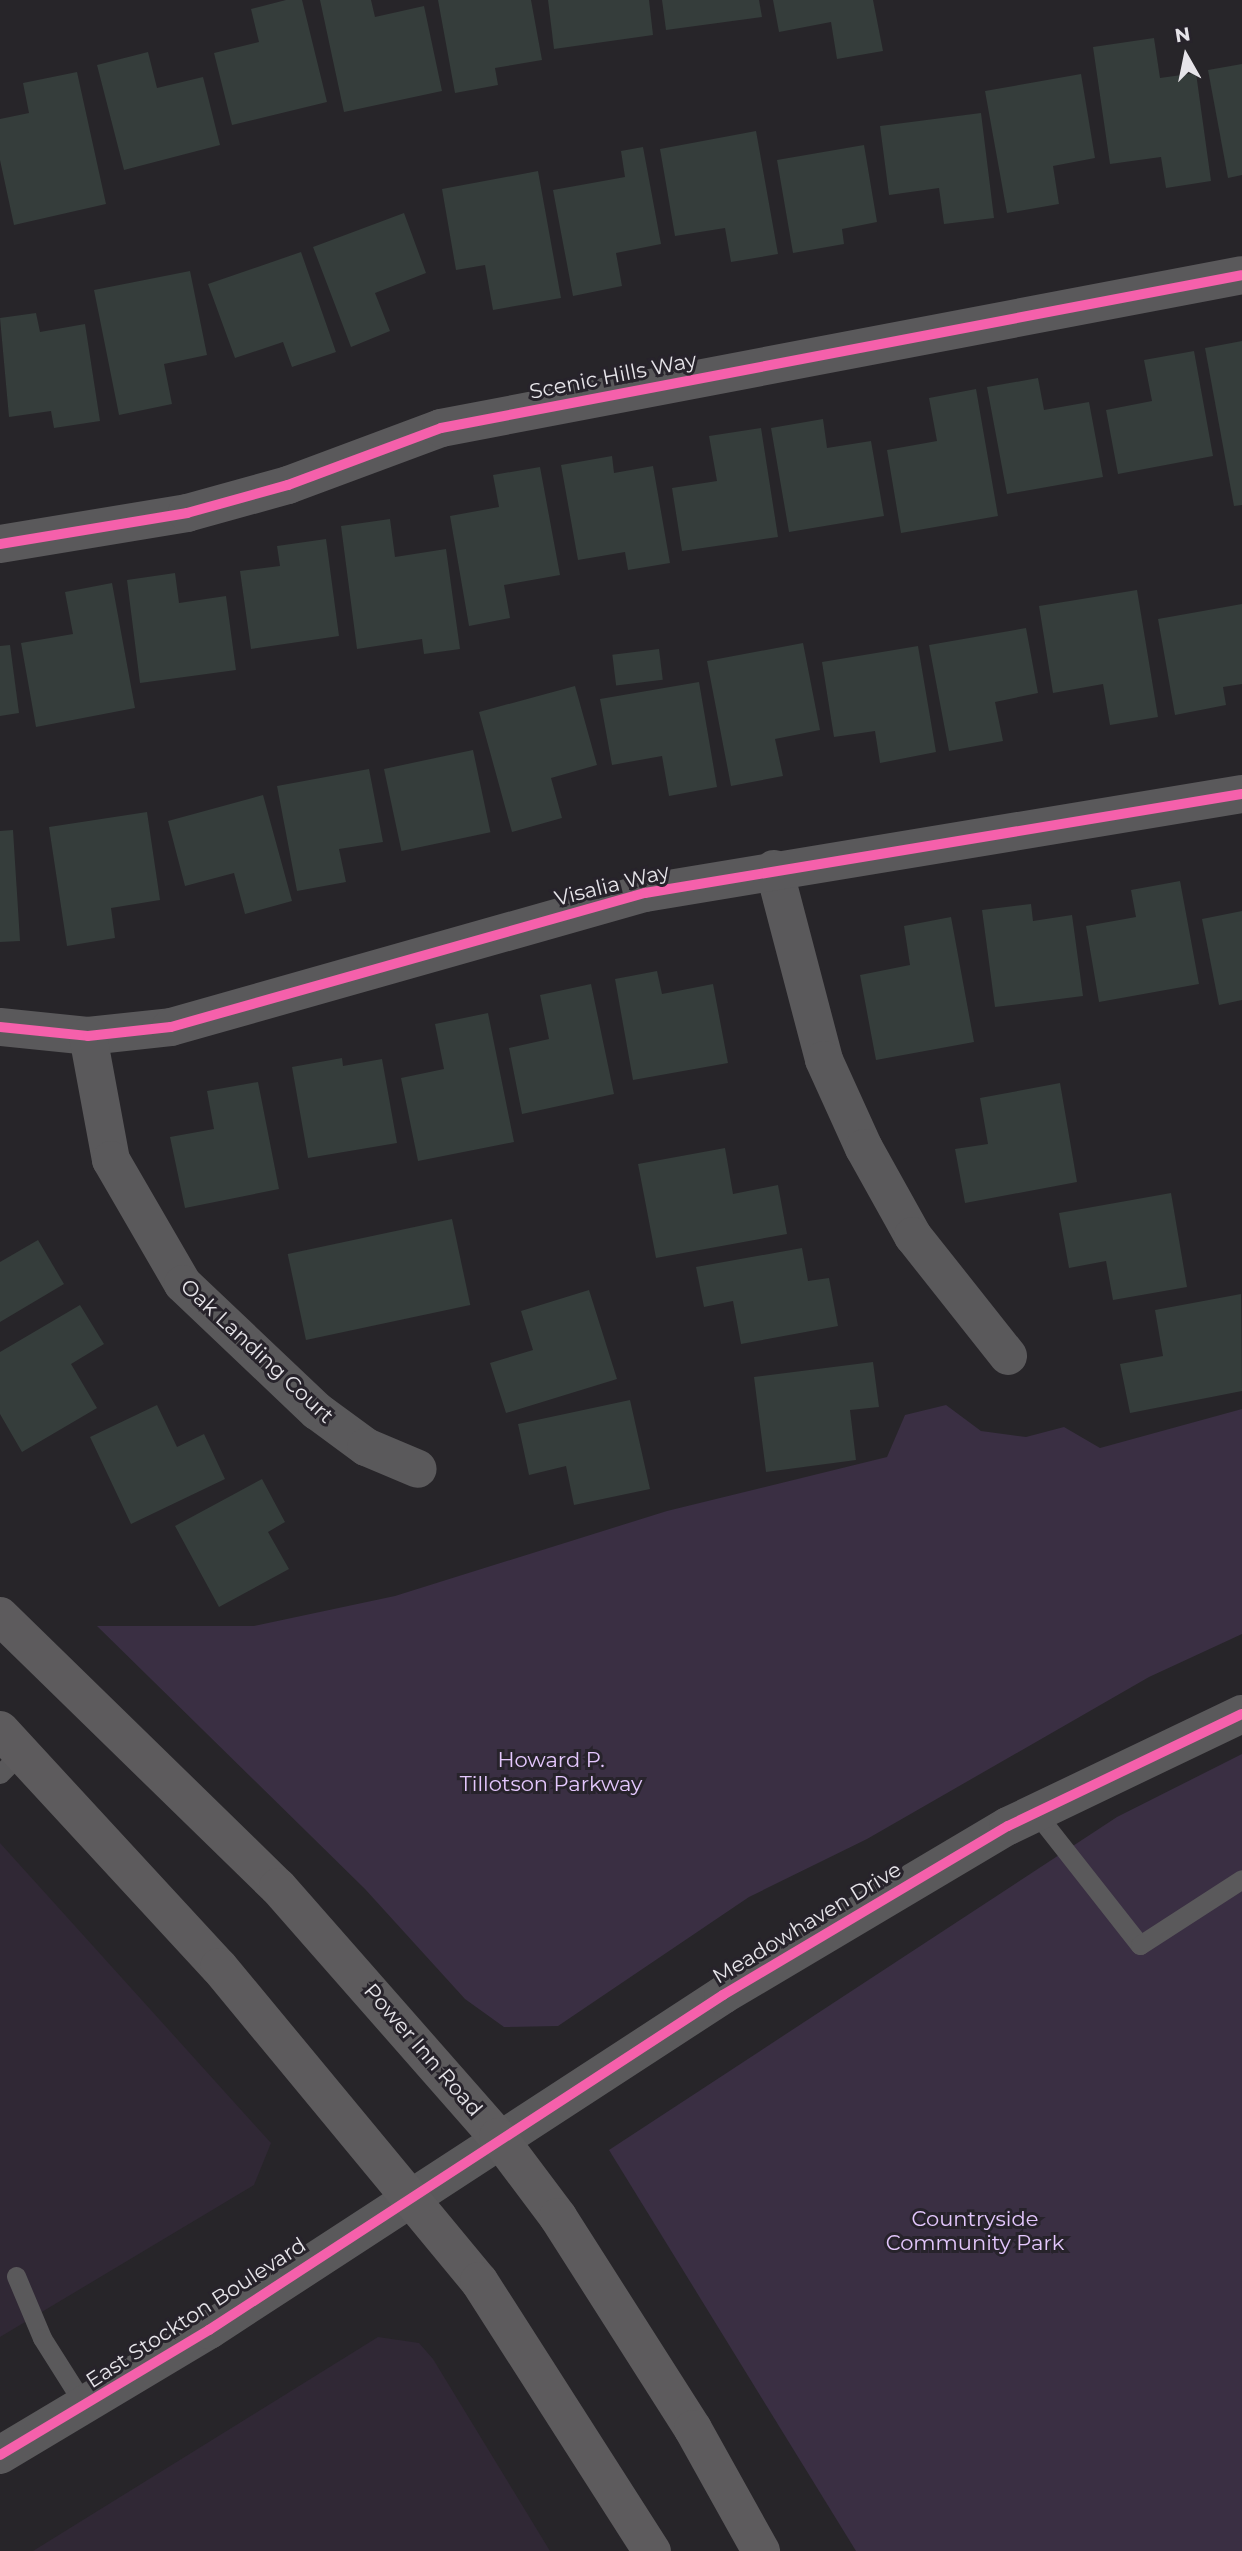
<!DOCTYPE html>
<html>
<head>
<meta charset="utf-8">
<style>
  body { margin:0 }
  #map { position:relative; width:1242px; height:2551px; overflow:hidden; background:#272529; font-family:Montserrat,sans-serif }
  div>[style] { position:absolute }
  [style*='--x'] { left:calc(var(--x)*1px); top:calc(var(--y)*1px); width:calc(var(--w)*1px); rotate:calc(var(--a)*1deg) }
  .built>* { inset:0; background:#302835 }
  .green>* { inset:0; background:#3a2f43 }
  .building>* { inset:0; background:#353d3b; transform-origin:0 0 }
  .service>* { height:19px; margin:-9.5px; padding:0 9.5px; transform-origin:9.5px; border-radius:9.5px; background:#5a595b }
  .minor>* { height:38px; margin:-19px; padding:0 19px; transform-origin:19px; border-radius:19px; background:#5a595b }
  .tertiary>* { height:38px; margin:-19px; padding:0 19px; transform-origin:19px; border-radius:19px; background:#5a595b }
  .secondary>* { height:38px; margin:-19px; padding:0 19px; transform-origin:19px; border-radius:19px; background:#5d5b5d }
  .cycleway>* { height:10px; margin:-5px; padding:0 5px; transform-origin:5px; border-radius:5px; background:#f560ab }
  span { translate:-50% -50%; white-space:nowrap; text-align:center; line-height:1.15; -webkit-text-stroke:6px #27232b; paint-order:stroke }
  .street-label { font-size:21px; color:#e6e4e9 }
  .park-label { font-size:21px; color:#e4c7fd }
  .north { position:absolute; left:1151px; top:21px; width:70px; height:70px; -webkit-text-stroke:5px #27232b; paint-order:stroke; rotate:351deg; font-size:19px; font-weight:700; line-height:28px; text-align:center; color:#e6e4e9 }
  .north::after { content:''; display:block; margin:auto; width:24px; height:32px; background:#e6e4e9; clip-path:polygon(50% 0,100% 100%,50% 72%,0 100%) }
</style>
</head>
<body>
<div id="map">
  <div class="built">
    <i style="clip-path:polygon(0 1843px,271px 2143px,254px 2185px,0 2337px)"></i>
    <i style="clip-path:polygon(378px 2337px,419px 2343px,433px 2359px,550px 2551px,33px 2551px)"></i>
  </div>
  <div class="green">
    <i style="clip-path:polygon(946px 1405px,981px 1431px,1026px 1437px,1064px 1427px,1100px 1448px,1242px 1409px,1242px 1634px,1149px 1677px,867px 1839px,749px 1897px,558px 2026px,504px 2027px,465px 1999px,365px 1889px,97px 1626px,254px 1626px,395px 1596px,667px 1511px,887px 1457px,905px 1415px)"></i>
    <i style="clip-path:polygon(1242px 1754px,1242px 2551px,856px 2551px,609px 2150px,1117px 1817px)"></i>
  </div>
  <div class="building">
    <i style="clip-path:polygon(286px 0,302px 0,327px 102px,232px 125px,214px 53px,259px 42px,251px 9px)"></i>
    <i style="clip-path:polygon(320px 0,371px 0,375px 17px,424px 6px,442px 91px,344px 112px)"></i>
    <i style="clip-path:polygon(438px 0,531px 0,542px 60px,495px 68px,498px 85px,455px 93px)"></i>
    <i style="clip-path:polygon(548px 0,649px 0,653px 35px,554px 49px)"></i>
    <i style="clip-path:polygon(662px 0,759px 0,762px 17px,666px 30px)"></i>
    <i style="clip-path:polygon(773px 0,873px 0,883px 51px,837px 59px,831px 22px,779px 32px)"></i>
    <i style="clip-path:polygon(1154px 38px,1160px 78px,1196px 73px,1211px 181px,1166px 188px,1161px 157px,1110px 164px,1093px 47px)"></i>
    <i style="clip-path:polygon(148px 52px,157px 88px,203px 77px,220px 145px,124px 170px,97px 65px)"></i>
    <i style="clip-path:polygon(1242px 64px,1242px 175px,1228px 178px,1208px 70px)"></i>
    <i style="clip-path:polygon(77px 72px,106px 204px,14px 225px,0 160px,0 119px,29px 113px,23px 83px)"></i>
    <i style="clip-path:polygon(1081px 74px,1095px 158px,1053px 166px,1059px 204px,1007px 213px,985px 91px)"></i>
    <i style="clip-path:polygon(981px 113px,994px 218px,944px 224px,939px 188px,889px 195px,880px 126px)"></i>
    <i style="clip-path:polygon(756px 131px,778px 254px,731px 262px,725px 228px,675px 236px,660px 149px)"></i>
    <i style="clip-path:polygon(864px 145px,877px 222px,842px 229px,844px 244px,793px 253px,777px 160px)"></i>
    <i style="clip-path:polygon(643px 147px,661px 244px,616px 253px,622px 286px,573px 296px,553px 190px,625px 177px,621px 151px)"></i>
    <i style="clip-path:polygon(538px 171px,561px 298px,493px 310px,485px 265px,456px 270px,442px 189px)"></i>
    <i style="clip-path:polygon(404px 213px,426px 273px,375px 293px,390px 331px,351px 347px,313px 247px)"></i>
    <i style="clip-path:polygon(301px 252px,336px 352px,292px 367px,283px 342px,235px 358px,208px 284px)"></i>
    <i style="clip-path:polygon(190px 271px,207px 355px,164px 364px,172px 404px,119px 415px,94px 290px)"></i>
    <i style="clip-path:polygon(36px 313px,40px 332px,85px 324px,100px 421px,54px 428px,51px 411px,9px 417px,0 318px)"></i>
    <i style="clip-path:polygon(1242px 341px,1242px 505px,1234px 506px,1205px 348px)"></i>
    <i style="clip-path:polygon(1194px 351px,1213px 456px,1118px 474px,1106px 410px,1152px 401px,1144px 360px)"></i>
    <i style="clip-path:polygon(1038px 378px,1044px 410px,1089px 402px,1103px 477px,1007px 494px,987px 387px)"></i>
    <i style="clip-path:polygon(976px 389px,998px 516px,901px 533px,887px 450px,937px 441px,929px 398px)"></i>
    <i style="clip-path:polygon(823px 419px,827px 448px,871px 441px,884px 516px,789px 532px,771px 428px)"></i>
    <i style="clip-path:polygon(761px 428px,778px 537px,682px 551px,672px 488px,717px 481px,709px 436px)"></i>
    <i style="clip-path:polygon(612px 456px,614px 473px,653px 466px,670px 563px,628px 570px,625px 552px,578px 560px,561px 465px)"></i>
    <i style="clip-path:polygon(540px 467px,560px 575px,504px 585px,510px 618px,469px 626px,450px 516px,499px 507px,493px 475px)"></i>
    <i style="clip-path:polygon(390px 519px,395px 557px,446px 549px,460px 649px,424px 654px,422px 639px,357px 649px,341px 526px)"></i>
    <i style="clip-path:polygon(326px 539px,339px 636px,251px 649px,240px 571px,280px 566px,277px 546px)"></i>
    <i style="clip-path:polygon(175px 573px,179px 603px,226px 596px,236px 670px,140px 683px,127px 580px)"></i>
    <i style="clip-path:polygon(112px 583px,135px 708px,36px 727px,21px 643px,73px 634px,65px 592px)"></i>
    <i style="clip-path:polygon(1137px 590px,1158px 717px,1110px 725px,1103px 684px,1053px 693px,1039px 606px)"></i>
    <i style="clip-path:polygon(1242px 604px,1242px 684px,1223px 687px,1226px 705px,1175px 715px,1158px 619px)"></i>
    <i style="clip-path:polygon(1026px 628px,1038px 693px,995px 702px,1003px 741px,949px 751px,929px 645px)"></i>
    <i style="clip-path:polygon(803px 643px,820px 730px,775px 739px,783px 776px,731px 786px,707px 661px)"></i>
    <i style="clip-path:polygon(10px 645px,19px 713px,0 716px,0 646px)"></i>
    <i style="clip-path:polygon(918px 646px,936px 752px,880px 763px,875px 731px,834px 737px,822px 662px)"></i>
    <i style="left:659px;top:649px;width:31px;height:47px;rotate:83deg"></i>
    <i style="clip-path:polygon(699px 682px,717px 787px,669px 796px,662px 756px,612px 765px,600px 699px)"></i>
    <i style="clip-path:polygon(575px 686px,597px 765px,551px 778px,562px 818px,512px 832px,479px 712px)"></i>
    <i style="left:473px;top:750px;width:84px;height:91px;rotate:78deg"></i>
    <i style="clip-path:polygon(369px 769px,383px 842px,339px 849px,346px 882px,297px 891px,277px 786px)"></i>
    <i style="clip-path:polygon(263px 795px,292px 901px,245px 914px,234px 873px,185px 886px,168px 821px)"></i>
    <i style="clip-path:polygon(147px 812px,160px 900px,111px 908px,115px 938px,67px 946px,49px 827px)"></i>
    <i style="clip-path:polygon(13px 830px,20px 941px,0 942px,0 831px)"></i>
    <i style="clip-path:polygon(1180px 881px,1199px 984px,1099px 1002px,1086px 926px,1136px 917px,1131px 890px)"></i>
    <i style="clip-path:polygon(1031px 904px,1033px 921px,1072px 915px,1083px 996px,995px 1007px,982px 910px)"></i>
    <i style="clip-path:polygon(1242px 911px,1242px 1000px,1219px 1005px,1202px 919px)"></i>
    <i style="clip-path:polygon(951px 917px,974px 1042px,876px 1060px,860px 975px,910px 965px,904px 926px)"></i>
    <i style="clip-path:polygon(657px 971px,662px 994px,713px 984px,728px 1063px,633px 1080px,615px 979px)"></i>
    <i style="clip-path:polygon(591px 984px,614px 1094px,522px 1114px,509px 1048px,549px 1039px,540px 995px)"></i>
    <i style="clip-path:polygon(488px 1013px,514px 1142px,418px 1161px,401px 1078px,444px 1069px,435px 1024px)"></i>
    <i style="clip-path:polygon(342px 1058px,343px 1066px,382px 1059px,397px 1143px,308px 1158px,292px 1067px)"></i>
    <i style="clip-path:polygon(258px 1082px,279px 1189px,185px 1208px,170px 1137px,214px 1129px,207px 1091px)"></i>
    <i style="clip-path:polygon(1060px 1083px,1077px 1182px,965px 1203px,955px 1149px,988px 1144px,980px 1098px)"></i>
    <i style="clip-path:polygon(725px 1148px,733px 1194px,778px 1185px,787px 1234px,656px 1258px,638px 1164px)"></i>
    <i style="clip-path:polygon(1171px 1193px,1187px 1287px,1113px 1300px,1106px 1261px,1069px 1268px,1059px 1213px)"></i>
    <i style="left:452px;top:1219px;width:88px;height:168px;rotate:78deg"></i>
    <i style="clip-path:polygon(38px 1240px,64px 1284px,0 1322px,0 1262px)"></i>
    <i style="clip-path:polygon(802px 1248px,808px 1281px,829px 1278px,838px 1326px,741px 1344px,733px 1301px,704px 1307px,696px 1267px)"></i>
    <i style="clip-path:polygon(589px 1290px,617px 1379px,506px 1413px,490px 1363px,533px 1350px,521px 1311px)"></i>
    <i style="clip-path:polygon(1241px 1294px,1242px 1391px,1130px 1413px,1120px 1364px,1163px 1356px,1155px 1310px)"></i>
    <i style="clip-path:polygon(80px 1305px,104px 1344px,71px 1364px,97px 1408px,22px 1452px,0 1414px,0 1352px)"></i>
    <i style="clip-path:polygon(873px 1362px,879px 1407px,850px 1410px,856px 1460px,766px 1472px,754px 1377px)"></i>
    <i style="clip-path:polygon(630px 1400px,650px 1489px,574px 1505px,566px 1466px,529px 1475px,518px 1424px)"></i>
    <i style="clip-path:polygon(157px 1405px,177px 1447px,204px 1434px,225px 1479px,131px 1524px,90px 1437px)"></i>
    <i style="clip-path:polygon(262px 1479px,285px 1522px,268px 1532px,289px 1569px,219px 1607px,175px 1526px)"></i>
  </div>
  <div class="service">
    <i style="--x:0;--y:1774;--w:31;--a:-45"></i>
    <i style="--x:1036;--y:1813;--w:168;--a:51.8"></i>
    <i style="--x:1140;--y:1945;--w:121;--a:-32.9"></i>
    <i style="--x:16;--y:2276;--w:67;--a:67.2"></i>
    <i style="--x:42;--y:2338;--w:80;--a:57.7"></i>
  </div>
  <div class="minor">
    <i style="--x:0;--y:544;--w:190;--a:-9.4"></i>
    <i style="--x:187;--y:513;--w:105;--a:-15.5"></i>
    <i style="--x:288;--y:485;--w:163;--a:-20.4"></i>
    <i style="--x:441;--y:428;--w:815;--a:-10.81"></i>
    <i style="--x:774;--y:869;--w:197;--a:75.3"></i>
    <i style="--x:824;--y:1060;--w:97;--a:65.6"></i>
    <i style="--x:864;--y:1148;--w:101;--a:60.9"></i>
    <i style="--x:913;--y:1236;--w:153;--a:51.6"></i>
    <i style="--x:0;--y:1027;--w:88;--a:5.8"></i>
    <i style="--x:88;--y:1036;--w:83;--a:-6.2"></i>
    <i style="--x:171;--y:1027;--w:493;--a:-15.8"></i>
    <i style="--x:645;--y:893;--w:605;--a:-9.42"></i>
    <i style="--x:88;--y:1036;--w:126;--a:79.5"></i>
    <i style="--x:111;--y:1160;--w:143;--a:59.9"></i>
    <i style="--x:183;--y:1284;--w:185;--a:43.5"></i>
    <i style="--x:317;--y:1411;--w:61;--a:36.3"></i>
    <i style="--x:366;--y:1447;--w:56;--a:22.9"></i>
  </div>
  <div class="tertiary">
    <i style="--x:0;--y:2455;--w:244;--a:-30.9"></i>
    <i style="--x:209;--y:2330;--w:614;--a:-33.09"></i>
    <i style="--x:723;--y:1995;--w:331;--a:-30.7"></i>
    <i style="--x:1008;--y:1826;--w:259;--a:-25.6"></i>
  </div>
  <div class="secondary">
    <i style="--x:0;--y:1616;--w:388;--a:44.3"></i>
    <i style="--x:278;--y:1887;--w:333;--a:48.7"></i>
    <i style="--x:498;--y:2137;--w:100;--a:53.1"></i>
    <i style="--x:558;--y:2217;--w:251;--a:57.5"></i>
    <i style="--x:693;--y:2429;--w:140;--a:60.9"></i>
    <i style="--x:0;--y:1730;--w:323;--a:47.3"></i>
    <i style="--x:219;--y:1967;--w:408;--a:50.4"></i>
    <i style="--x:479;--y:2281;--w:321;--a:57.4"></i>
  </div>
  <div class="cycleway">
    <i style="--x:0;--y:544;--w:190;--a:-9.4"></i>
    <i style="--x:187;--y:513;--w:105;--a:-15.5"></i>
    <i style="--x:288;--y:485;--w:163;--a:-20.4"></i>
    <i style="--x:441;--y:428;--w:815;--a:-10.81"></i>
    <i style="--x:0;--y:1027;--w:88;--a:5.8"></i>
    <i style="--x:88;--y:1036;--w:83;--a:-6.2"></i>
    <i style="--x:171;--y:1027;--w:493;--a:-15.8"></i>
    <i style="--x:645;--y:893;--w:605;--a:-9.42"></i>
    <i style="--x:0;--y:2455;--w:244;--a:-30.9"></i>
    <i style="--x:209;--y:2330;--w:614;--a:-33.09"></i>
    <i style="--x:723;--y:1995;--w:331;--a:-30.7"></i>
    <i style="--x:1008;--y:1826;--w:259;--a:-25.6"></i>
  </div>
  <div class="street-label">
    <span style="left:613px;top:376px;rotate:-11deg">Scenic Hills Way</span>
    <span style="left:612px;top:885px;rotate:-14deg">Visalia Way</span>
    <span style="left:257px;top:1351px;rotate:43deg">Oak Landing Court</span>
    <span style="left:807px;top:1923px;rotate:-31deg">Meadowhaven Drive</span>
    <span style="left:423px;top:2050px;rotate:49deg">Power Inn Road</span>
    <span style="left:196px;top:2313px;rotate:-33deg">East Stockton Boulevard</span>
  </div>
  <div class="park-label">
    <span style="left:551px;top:1772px">Howard P.<br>Tillotson Parkway</span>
    <span style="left:975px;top:2231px">Countryside<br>Community Park</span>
  </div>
  <div class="north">N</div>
</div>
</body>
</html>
